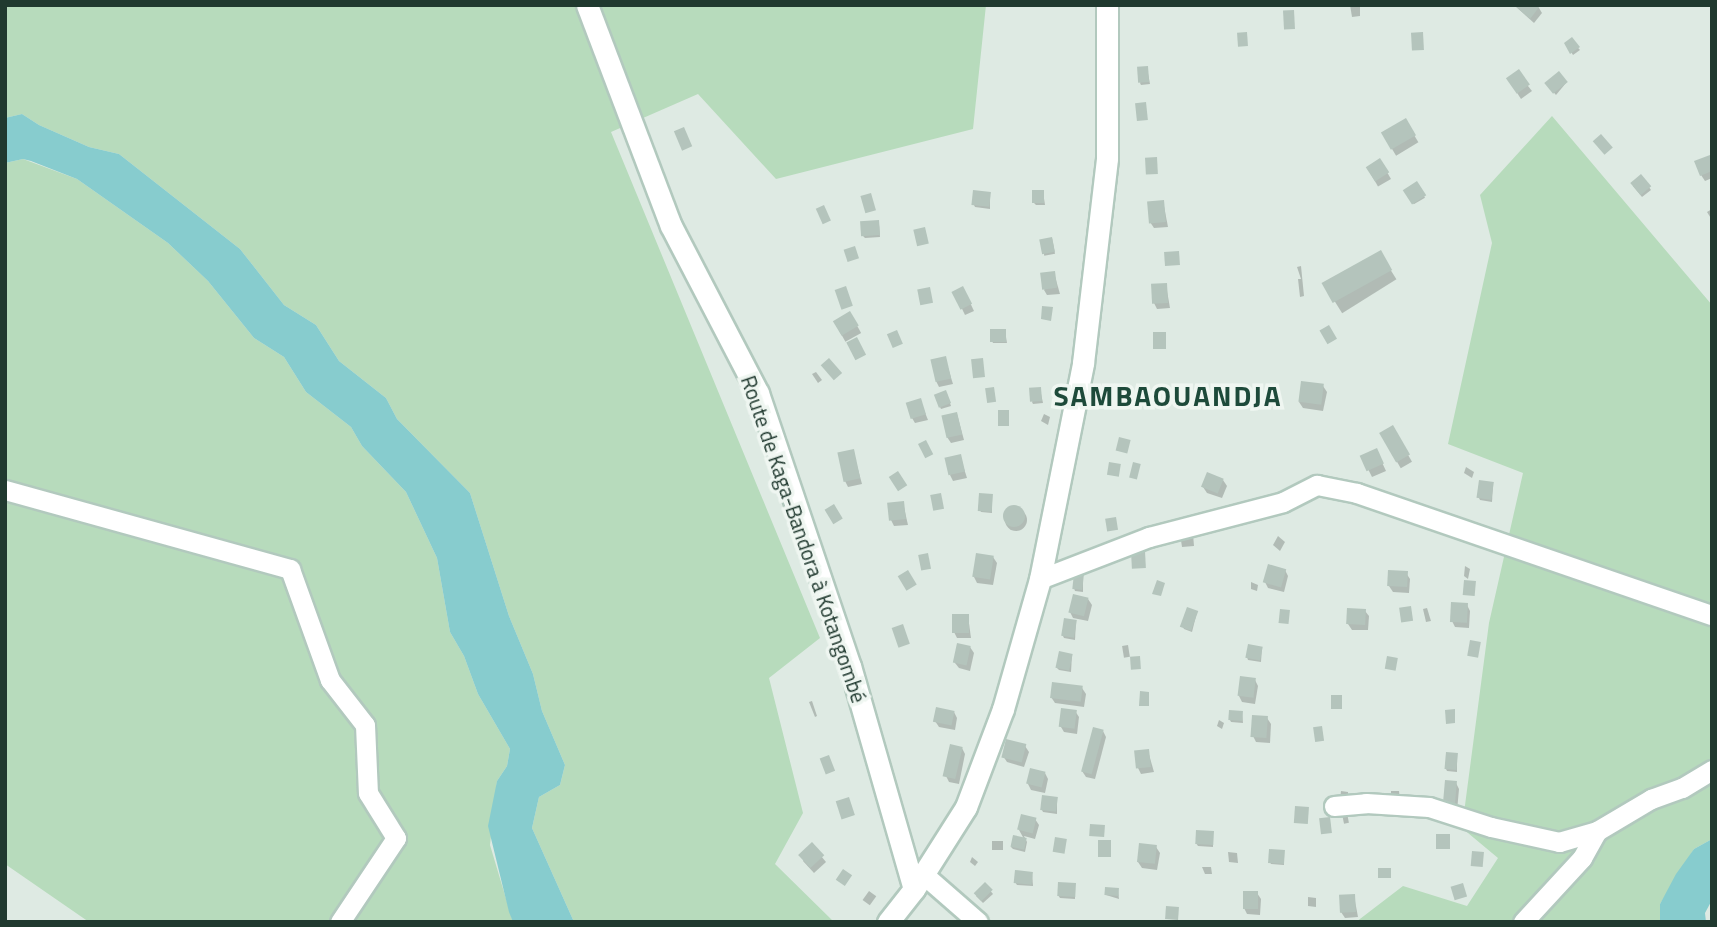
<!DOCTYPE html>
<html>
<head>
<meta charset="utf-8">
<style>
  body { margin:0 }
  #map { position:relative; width:1717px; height:927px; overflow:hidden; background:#deeae3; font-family:"Titillium Web",sans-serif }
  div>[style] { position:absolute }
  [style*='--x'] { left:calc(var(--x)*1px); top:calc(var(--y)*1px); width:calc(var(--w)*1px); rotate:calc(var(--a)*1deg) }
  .green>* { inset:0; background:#b7dbbc }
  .water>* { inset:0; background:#87ccce }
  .shadow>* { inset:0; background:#0003; transform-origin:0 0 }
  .round { border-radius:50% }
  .building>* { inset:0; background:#b4c4bc; transform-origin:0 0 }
  .roads { filter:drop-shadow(2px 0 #b2c9be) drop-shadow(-2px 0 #b2c9be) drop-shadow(0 2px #b2c9be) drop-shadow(0 -2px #b2c9be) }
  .minor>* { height:19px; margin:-9.5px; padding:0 9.5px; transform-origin:9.5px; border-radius:9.5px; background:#fff }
  .tertiary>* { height:21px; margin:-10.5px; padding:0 10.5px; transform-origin:10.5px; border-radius:10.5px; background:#fff }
  .secondary>* { height:21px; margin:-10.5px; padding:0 10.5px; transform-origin:10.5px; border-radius:10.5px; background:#fff }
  span { translate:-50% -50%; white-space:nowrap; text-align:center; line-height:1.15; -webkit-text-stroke:7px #eff6f1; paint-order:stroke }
  .street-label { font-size:21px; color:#20392f }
  .district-label { font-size:28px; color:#1d4a3a; font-weight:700; letter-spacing:2px }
  .frame { position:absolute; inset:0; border:7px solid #20392f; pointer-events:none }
</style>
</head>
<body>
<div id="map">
  <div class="green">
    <i style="clip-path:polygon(5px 5px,986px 5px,973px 129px,776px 179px,698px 94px,611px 132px,820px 638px,769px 678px,803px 813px,775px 864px,834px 922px,574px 922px,532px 828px,539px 797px,560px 785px,565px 765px,542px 711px,533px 674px,509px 616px,470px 493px,397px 419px,386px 398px,339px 361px,316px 325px,284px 305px,240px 249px,119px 154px,89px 147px,39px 125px,22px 114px,5px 118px)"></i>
    <i style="clip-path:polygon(1552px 116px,1712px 305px,1712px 839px,1694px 849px,1660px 904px,1660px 922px,1356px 922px,1403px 886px,1467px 906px,1498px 858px,1462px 828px,1489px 623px,1523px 473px,1448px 444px,1492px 243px,1480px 195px)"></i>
    <i style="clip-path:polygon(23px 159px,77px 179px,168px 243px,208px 281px,254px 338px,284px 357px,306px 392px,351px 427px,362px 446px,406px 492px,437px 558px,450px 632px,464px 656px,478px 694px,510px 749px,507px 766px,497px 781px,490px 845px,513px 922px,89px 922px,5px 864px,5px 163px)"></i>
  </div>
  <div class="water">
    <i style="clip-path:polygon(22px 114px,39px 125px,89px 147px,119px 154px,240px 249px,284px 305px,316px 325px,339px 361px,386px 398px,397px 419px,470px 493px,509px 616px,533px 674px,542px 711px,565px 765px,560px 785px,539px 797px,532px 828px,574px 922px,513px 922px,509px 912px,488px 826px,497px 781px,507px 766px,510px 749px,478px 694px,464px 656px,450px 632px,437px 558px,406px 492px,362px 446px,351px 427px,306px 392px,284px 357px,254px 338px,208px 281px,168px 243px,77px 179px,31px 161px,23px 159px,5px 163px,5px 118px)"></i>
    <i style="clip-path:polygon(1712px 839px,1712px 900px,1705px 913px,1706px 922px,1660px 922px,1660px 904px,1676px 874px,1694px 849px)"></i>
  </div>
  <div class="shadow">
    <i style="clip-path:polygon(1350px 5px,1360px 5px,1360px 16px,1352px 17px)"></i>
    <i style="clip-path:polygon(1514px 5px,1539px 8px,1542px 13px,1534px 23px)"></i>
    <i style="clip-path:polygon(1571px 40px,1580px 50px,1573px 55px,1566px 44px)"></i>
    <i style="clip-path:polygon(1147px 68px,1150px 84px,1141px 85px,1140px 83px)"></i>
    <i style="clip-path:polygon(1566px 83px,1556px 95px,1548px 86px)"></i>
    <i style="clip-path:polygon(1512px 85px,1528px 86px,1532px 91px,1521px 99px)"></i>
    <i style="left:1405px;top:120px;width:26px;height:26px;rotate:59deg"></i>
    <i style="clip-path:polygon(1709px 157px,1712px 178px,1705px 181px,1701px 175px)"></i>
    <i style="left:1380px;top:160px;width:22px;height:15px;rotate:60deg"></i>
    <i style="clip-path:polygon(1641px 176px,1651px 190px,1642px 197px,1633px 186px)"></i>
    <i style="left:1417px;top:184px;width:16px;height:13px;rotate:60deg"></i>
    <i style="clip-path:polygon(1043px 192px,1045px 205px,1036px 205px,1034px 203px)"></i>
    <i style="clip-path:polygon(990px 194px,990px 209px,975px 207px,974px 205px)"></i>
    <i style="clip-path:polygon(1163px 201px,1168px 227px,1154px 228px,1150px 222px)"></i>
    <i style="clip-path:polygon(1712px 209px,1712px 220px,1707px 212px)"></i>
    <i style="clip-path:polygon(879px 224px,880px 237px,865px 238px,863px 236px)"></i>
    <i style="left:1052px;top:238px;width:16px;height:11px;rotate:79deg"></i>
    <i style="left:1380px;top:253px;width:31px;height:64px;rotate:58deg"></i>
    <i style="clip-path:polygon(1301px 266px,1304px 296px,1300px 297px,1298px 279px,1301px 279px,1297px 267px)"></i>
    <i style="clip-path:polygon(1054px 273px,1060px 294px,1047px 295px,1044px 290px)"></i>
    <i style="clip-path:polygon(1166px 285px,1170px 308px,1157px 309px,1154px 303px)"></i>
    <i style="clip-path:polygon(954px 292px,966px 294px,974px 311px,965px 315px)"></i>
    <i style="left:850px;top:313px;width:23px;height:18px;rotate:61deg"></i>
    <i style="clip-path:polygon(1005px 331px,1007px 343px,993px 343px,992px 341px)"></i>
    <i style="clip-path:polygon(945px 358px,953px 384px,939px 387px,936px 381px)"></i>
    <i style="clip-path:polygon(816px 372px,822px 380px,818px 383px,812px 374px)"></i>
    <i style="clip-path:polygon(1323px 386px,1327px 392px,1323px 411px,1303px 408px,1299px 402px)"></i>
    <i style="clip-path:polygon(1040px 389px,1043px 403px,1033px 404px,1032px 402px)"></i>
    <i style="clip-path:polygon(947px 394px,951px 406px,941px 409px,940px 407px)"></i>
    <i style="clip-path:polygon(920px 400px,928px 420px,915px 423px,912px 418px)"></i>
    <i style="clip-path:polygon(957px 414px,964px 440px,951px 443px,947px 437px)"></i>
    <i style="clip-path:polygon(1044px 414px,1050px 417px,1048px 425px,1041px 421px)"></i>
    <i style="left:1392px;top:427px;width:40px;height:13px;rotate:60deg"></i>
    <i style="clip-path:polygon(853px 451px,862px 484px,848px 487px,845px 481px)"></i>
    <i style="clip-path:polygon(960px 456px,967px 478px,953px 481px,950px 475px)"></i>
    <i style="clip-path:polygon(1379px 456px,1386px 471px,1372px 477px,1362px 457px)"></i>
    <i style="clip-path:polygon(1466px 467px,1474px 472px,1472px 478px,1464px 473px)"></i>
    <i style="clip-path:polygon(1223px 480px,1227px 486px,1222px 498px,1207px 493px,1203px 487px)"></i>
    <i style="clip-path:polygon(1493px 484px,1492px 502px,1480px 500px,1479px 498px)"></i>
    <i style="clip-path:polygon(992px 496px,992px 513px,981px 512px,980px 510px)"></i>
    <i style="clip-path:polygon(903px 503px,908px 525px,894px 526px,891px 520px)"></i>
    <i class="round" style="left:1005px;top:509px;width:22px;height:22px"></i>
    <i style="clip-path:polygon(1180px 534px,1193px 534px,1194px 546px,1182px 547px)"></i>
    <i style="clip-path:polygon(1278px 536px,1285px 542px,1280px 551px,1273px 545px)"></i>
    <i style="clip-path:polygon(993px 557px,997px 563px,993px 585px,977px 583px,974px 577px)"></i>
    <i style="clip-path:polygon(1465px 566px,1470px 569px,1468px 579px,1464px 576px)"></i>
    <i style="clip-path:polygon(1285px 570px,1288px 576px,1284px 592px,1268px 588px,1265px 582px)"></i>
    <i style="clip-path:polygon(1406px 573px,1410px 579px,1409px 593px,1393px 592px,1389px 586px)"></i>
    <i style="clip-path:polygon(1083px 576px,1083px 592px,1075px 591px,1074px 588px)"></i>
    <i style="clip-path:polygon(1251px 582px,1258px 585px,1257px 591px,1251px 589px)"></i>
    <i style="clip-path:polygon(1088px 599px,1092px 605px,1088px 621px,1073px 618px,1070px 612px)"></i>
    <i style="clip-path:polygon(1467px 605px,1470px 611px,1469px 628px,1455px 627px,1452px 621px)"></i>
    <i style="clip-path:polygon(1427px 608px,1431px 621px,1426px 622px,1423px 609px)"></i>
    <i style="clip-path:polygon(1365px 611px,1369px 616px,1368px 630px,1352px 630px,1348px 624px)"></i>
    <i style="clip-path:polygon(1197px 612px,1192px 632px,1184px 629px,1183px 627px)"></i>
    <i style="clip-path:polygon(968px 616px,971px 638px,957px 638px,954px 632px)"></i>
    <i style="clip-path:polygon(1076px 622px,1075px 640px,1064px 638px,1063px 636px)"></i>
    <i style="left:1128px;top:645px;width:12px;height:6px;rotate:81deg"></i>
    <i style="clip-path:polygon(970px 647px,974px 653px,970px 671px,959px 668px,955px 663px)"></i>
    <i style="clip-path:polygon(1262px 648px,1261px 662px,1248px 660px,1247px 657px)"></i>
    <i style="clip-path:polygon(1072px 655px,1071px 672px,1059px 670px,1057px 668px)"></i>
    <i style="clip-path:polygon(1255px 680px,1258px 686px,1255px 704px,1242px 702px,1239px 696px)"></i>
    <i style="clip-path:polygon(1082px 688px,1086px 694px,1084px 707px,1055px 703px,1051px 697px)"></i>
    <i style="clip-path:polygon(812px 701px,817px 716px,815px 717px,809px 702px)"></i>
    <i style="clip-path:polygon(1075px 711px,1079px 717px,1077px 734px,1064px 732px,1061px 727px)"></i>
    <i style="clip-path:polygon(954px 712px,957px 718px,955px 730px,939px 727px,935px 721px)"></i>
    <i style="clip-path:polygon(1242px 713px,1243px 723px,1231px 722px,1230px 720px)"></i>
    <i style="clip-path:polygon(1267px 718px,1271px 724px,1270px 743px,1256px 742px,1253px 736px)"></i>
    <i style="clip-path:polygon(1219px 720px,1224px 723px,1222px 729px,1217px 726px)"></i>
    <i style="clip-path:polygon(1103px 731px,1106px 737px,1095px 779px,1086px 777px,1082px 771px)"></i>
    <i style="clip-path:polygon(1025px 746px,1029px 752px,1024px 767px,1007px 762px,1003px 756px)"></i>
    <i style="clip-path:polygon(962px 748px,965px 754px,959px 784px,949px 782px,946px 776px)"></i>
    <i style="clip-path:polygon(1148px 751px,1154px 772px,1141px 774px,1138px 768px)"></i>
    <i style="clip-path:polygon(1457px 755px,1457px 772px,1447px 771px,1446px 769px)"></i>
    <i style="clip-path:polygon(1045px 773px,1048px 779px,1045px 793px,1031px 790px,1028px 784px)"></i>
    <i style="clip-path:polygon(1456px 783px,1459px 789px,1457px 811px,1447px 810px)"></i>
    <i style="clip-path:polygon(1341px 791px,1348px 792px,1349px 803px,1340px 800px)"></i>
    <i style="clip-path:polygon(1391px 791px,1399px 791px,1400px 801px,1391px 798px)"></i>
    <i style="clip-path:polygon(1057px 798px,1057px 814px,1043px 812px,1042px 810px)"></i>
    <i style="left:1347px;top:813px;width:10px;height:5px;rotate:79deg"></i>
    <i style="clip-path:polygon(1035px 819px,1039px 825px,1035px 839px,1024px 836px,1027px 842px,1025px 852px,1013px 849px,1011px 847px,1024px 839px,1019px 830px)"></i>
    <i style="clip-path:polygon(1213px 833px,1213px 847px,1198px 846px,1196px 843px)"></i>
    <i style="left:992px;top:841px;width:11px;height:9px"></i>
    <i style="clip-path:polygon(812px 845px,826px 862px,814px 873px,803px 861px)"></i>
    <i style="clip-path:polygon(1156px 847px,1160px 853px,1157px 870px,1142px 868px,1138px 862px)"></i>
    <i style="clip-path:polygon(1284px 851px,1284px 865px,1271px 864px,1270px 862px)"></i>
    <i style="clip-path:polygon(1228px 852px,1237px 853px,1238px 863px,1229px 862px)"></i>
    <i style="clip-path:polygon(972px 857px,978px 862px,975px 866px,970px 862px)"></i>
    <i style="clip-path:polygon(1202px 867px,1211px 867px,1212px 874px,1205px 874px)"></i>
    <i style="clip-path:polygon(1032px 873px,1033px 886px,1017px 885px,1015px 882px)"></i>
    <i style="clip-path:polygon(985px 884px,993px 894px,983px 903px,976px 896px)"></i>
    <i style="clip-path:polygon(1075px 885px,1075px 899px,1060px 898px,1058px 895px)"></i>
    <i style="clip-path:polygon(1118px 890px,1119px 899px,1106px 895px)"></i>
    <i style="left:869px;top:891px;width:9px;height:11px;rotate:36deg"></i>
    <i style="clip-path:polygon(1257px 893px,1261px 899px,1260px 915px,1247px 914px,1244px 908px)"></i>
    <i style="clip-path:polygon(1354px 896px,1358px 917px,1345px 918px,1341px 912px)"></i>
    <i style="clip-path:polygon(1308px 897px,1316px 898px,1316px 907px,1308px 906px)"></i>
  </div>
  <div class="building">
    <i style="clip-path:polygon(1514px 5px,1539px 5px,1540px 6px,1530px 19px)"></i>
    <i style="left:1294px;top:10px;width:19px;height:11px;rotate:87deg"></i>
    <i style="left:1247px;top:32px;width:14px;height:10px;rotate:86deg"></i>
    <i style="left:1423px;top:32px;width:18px;height:12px;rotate:87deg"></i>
    <i style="clip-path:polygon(1572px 37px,1580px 47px,1570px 54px,1564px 43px)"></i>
    <i style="left:1148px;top:66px;width:16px;height:11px;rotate:86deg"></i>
    <i style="left:1519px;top:69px;width:19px;height:16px;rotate:55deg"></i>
    <i style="left:1559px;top:71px;width:14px;height:19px;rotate:51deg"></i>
    <i style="left:1146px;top:102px;width:18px;height:11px;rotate:84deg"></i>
    <i style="left:1406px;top:118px;width:20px;height:29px;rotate:60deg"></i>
    <i style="left:684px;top:127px;width:21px;height:11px;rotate:67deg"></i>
    <i style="left:1601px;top:134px;width:18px;height:11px;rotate:49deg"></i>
    <i style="clip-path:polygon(1710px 155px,1712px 171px,1700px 176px,1694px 161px)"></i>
    <i style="left:1157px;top:157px;width:17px;height:12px;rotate:87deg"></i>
    <i style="left:1380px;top:158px;width:17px;height:17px;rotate:57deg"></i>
    <i style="left:1641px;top:174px;width:16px;height:14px;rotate:50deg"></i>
    <i style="left:1417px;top:181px;width:17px;height:17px;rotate:57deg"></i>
    <i style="left:973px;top:190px;width:18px;height:15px;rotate:6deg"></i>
    <i style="left:1032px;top:190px;width:12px;height:13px"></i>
    <i style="left:871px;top:193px;width:18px;height:11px;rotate:74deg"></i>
    <i style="left:1164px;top:200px;width:22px;height:17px;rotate:85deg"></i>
    <i style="left:824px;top:205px;width:17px;height:9px;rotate:66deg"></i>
    <i style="left:879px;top:220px;width:15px;height:19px;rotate:86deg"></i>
    <i style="left:925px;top:227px;width:17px;height:12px;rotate:77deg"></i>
    <i style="left:1052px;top:237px;width:15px;height:13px;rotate:79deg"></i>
    <i style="left:855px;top:246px;width:13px;height:12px;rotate:72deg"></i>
    <i style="left:1381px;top:250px;width:23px;height:68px;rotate:61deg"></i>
    <i style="left:1179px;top:251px;width:14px;height:15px;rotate:86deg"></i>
    <i style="left:1055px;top:271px;width:17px;height:15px;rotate:83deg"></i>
    <i style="left:1167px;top:283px;width:20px;height:16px;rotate:87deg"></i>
    <i style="left:846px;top:286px;width:21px;height:12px;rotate:71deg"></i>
    <i style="left:963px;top:286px;width:20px;height:13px;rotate:63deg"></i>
    <i style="left:930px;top:287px;width:16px;height:13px;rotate:79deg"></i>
    <i style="clip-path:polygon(1042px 306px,1053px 307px,1051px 321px,1041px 319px)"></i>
    <i style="left:850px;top:311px;width:17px;height:20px;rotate:59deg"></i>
    <i style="left:1329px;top:325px;width:16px;height:11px;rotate:60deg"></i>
    <i style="left:990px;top:329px;width:16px;height:13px"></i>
    <i style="left:897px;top:330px;width:15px;height:11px;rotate:67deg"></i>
    <i style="left:1166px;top:332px;width:17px;height:13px;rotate:90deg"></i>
    <i style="left:857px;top:337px;width:20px;height:12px;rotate:63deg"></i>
    <i style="left:946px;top:356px;width:23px;height:16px;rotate:77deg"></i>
    <i style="left:829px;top:358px;width:20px;height:11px;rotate:49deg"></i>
    <i style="left:983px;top:358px;width:19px;height:12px;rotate:84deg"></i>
    <i style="left:1301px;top:381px;width:23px;height:21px;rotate:7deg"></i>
    <i style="left:994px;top:387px;width:15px;height:9px;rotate:82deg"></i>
    <i style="left:1041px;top:387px;width:14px;height:12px;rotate:86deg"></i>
    <i style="left:946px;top:390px;width:14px;height:13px;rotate:69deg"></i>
    <i style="left:921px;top:398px;width:17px;height:16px;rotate:73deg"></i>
    <i style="left:998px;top:410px;width:11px;height:16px"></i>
    <i style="left:957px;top:412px;width:23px;height:16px;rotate:77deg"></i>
    <i style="left:1393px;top:425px;width:34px;height:16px;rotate:60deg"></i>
    <i style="left:1119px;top:437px;width:12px;height:14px;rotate:14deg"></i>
    <i style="left:926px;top:440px;width:16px;height:9px;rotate:63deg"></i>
    <i style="left:1377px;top:448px;width:17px;height:19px;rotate:66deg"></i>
    <i style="left:854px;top:449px;width:30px;height:17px;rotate:78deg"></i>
    <i style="left:961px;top:454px;width:18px;height:17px;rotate:77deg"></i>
    <i style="left:1109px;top:462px;width:12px;height:13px;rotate:9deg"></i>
    <i style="left:1133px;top:462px;width:8px;height:16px;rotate:14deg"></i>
    <i style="left:898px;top:471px;width:17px;height:11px;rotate:57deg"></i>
    <i style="left:1207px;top:472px;width:18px;height:16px;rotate:22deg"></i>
    <i style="left:1479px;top:480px;width:15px;height:18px;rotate:8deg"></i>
    <i style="left:941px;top:493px;width:16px;height:11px;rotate:79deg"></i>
    <i style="left:979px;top:493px;width:14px;height:18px;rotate:4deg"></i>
    <i style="left:904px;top:501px;width:18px;height:17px;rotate:84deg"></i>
    <i style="left:834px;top:504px;width:17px;height:11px;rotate:59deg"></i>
    <i class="round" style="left:1003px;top:505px;width:22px;height:22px"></i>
    <i style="left:1116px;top:517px;width:13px;height:11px;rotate:81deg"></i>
    <i style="left:1145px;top:551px;width:17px;height:14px;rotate:87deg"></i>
    <i style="left:928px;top:553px;width:16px;height:10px;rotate:79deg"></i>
    <i style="left:976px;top:553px;width:18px;height:24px;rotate:9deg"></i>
    <i style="left:1268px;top:564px;width:19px;height:19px;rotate:16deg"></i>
    <i style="left:908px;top:570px;width:17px;height:12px;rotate:59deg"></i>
    <i style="left:1388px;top:570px;width:20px;height:16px;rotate:3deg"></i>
    <i style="left:1074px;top:573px;width:10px;height:16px;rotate:6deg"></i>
    <i style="clip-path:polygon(1157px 580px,1165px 583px,1161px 596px,1152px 594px)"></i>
    <i style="left:1464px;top:580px;width:12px;height:15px;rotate:5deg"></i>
    <i style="left:1073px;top:594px;width:16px;height:19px;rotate:14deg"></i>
    <i style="left:1451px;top:602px;width:17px;height:20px;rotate:3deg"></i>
    <i style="left:1411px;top:606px;width:15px;height:12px;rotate:82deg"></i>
    <i style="left:1187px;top:607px;width:12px;height:21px;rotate:20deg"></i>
    <i style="left:1347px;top:608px;width:19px;height:16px;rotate:3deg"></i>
    <i style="left:1280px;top:609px;width:10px;height:14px;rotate:6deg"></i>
    <i style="left:952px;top:614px;width:17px;height:19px"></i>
    <i style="left:1064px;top:618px;width:13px;height:18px;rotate:9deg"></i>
    <i style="left:903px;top:624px;width:21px;height:12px;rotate:71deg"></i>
    <i style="left:1470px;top:640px;width:11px;height:16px;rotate:10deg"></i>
    <i style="left:957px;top:643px;width:14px;height:20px;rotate:12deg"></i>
    <i style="left:1248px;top:644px;width:15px;height:14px;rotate:11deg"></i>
    <i style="left:1059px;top:651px;width:14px;height:17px;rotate:12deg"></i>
    <i style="left:1140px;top:656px;width:13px;height:10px;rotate:86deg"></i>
    <i style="left:1387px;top:656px;width:11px;height:13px;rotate:10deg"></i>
    <i style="left:1240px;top:676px;width:16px;height:20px;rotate:7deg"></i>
    <i style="left:1052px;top:682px;width:31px;height:16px;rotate:7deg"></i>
    <i style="clip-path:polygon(1140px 691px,1149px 692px,1149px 706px,1139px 706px)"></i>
    <i style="left:1331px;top:695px;width:11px;height:14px"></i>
    <i style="left:936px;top:707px;width:19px;height:15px;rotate:12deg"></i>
    <i style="left:1061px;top:708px;width:16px;height:19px;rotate:7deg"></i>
    <i style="clip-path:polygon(1455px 709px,1455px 723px,1446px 724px,1445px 710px)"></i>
    <i style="left:1229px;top:710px;width:14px;height:10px;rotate:4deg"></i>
    <i style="left:1252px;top:715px;width:16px;height:22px;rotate:4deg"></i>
    <i style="left:1322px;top:726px;width:15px;height:9px;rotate:82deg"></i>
    <i style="left:1093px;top:727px;width:11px;height:46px;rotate:15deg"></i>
    <i style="left:1006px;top:739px;width:21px;height:19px;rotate:14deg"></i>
    <i style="left:950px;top:744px;width:13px;height:33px;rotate:13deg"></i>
    <i style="left:1149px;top:749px;width:18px;height:15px;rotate:84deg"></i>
    <i style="left:1446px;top:752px;width:12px;height:17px;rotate:5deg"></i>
    <i style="left:829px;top:755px;width:17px;height:10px;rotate:69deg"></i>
    <i style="left:1030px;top:768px;width:16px;height:16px;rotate:14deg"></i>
    <i style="left:1445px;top:780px;width:12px;height:25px;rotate:5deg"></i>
    <i style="left:1042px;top:795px;width:16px;height:15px;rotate:7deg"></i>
    <i style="left:849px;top:797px;width:19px;height:14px;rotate:72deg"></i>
    <i style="left:1295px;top:806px;width:14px;height:17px;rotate:4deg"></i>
    <i style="left:1021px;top:814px;width:16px;height:16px;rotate:14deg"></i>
    <i style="left:1330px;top:817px;width:16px;height:11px;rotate:83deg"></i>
    <i style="left:1090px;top:824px;width:15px;height:12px;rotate:4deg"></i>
    <i style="left:1196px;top:830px;width:18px;height:14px;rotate:3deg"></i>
    <i style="left:1436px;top:834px;width:14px;height:15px"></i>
    <i style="left:1013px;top:835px;width:14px;height:12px;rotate:12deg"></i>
    <i style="left:1055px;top:837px;width:12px;height:15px;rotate:9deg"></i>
    <i style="left:1111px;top:840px;width:17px;height:13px;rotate:90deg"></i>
    <i style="left:812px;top:842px;width:18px;height:19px;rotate:47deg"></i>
    <i style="left:1139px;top:843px;width:18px;height:19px;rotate:6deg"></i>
    <i style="left:1269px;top:849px;width:16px;height:14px;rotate:4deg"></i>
    <i style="left:1472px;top:851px;width:12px;height:15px;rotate:5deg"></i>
    <i style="left:1391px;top:868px;width:10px;height:13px;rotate:90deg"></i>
    <i style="left:843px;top:869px;width:11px;height:13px;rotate:34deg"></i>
    <i style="left:1015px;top:870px;width:18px;height:13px;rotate:6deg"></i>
    <i style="left:985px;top:882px;width:11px;height:16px;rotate:45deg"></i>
    <i style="left:1058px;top:882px;width:18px;height:14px;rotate:3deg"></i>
    <i style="left:1463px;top:883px;width:14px;height:13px;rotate:73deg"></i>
    <i style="left:1105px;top:887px;width:14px;height:8px;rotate:4deg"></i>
    <i style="left:1243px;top:891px;width:15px;height:18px"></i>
    <i style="left:1355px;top:894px;width:18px;height:16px;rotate:87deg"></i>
    <i style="left:1166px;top:906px;width:13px;height:13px;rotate:4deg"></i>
  </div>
  <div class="roads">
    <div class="minor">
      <i style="--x:5;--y:490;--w:296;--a:15.5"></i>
      <i style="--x:290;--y:569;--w:118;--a:70.2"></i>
      <i style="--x:330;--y:680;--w:57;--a:52.1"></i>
      <i style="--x:365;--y:725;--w:68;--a:87.5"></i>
      <i style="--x:368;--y:793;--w:53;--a:58.1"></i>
      <i style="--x:396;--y:838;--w:101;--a:123.7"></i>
      <i style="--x:1040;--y:579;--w:117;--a:-21.1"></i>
      <i style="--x:1149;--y:537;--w:138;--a:-14.6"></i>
      <i style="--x:1283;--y:502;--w:38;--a:-27"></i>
      <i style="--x:1317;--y:485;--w:41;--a:11.3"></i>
      <i style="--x:1357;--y:493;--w:375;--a:19"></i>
      <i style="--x:1334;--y:806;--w:32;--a:-5"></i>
      <i style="--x:1366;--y:803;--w:63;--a:3.6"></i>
      <i style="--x:1429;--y:807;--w:65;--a:17.9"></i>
      <i style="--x:1491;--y:827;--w:70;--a:12.4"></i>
      <i style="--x:1559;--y:842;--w:40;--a:-16"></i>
      <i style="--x:1597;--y:831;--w:63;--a:-30.7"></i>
      <i style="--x:1651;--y:799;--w:33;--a:-20"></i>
      <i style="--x:1682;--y:788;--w:35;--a:-31"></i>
      <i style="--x:923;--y:874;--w:73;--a:41.1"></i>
      <i style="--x:1523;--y:922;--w:87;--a:-47.3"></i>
      <i style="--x:1582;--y:858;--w:31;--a:-61"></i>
    </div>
    <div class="tertiary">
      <i style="--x:587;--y:5;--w:236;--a:69.2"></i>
      <i style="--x:671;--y:226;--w:188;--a:62.5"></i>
      <i style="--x:758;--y:393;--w:288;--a:71.4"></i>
      <i style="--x:850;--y:666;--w:232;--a:74"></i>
    </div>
    <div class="secondary">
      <i style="--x:888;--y:922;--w:42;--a:-51.8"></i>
      <i style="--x:914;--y:889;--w:97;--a:-57.6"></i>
      <i style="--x:966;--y:807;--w:105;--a:-69.3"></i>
      <i style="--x:1003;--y:709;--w:135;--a:-74.1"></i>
      <i style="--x:1040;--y:579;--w:220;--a:-78.7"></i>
      <i style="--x:1083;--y:363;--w:206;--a:-83.3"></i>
      <i style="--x:1107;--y:158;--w:153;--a:-90"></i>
    </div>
  </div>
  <div class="street-label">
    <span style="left:804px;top:539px;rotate:71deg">Route de Kaga-Bandora à Kotangombé</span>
  </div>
  <div class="district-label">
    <span style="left:1168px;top:396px">SAMBAOUANDJA</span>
  </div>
  <div class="frame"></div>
</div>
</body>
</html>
